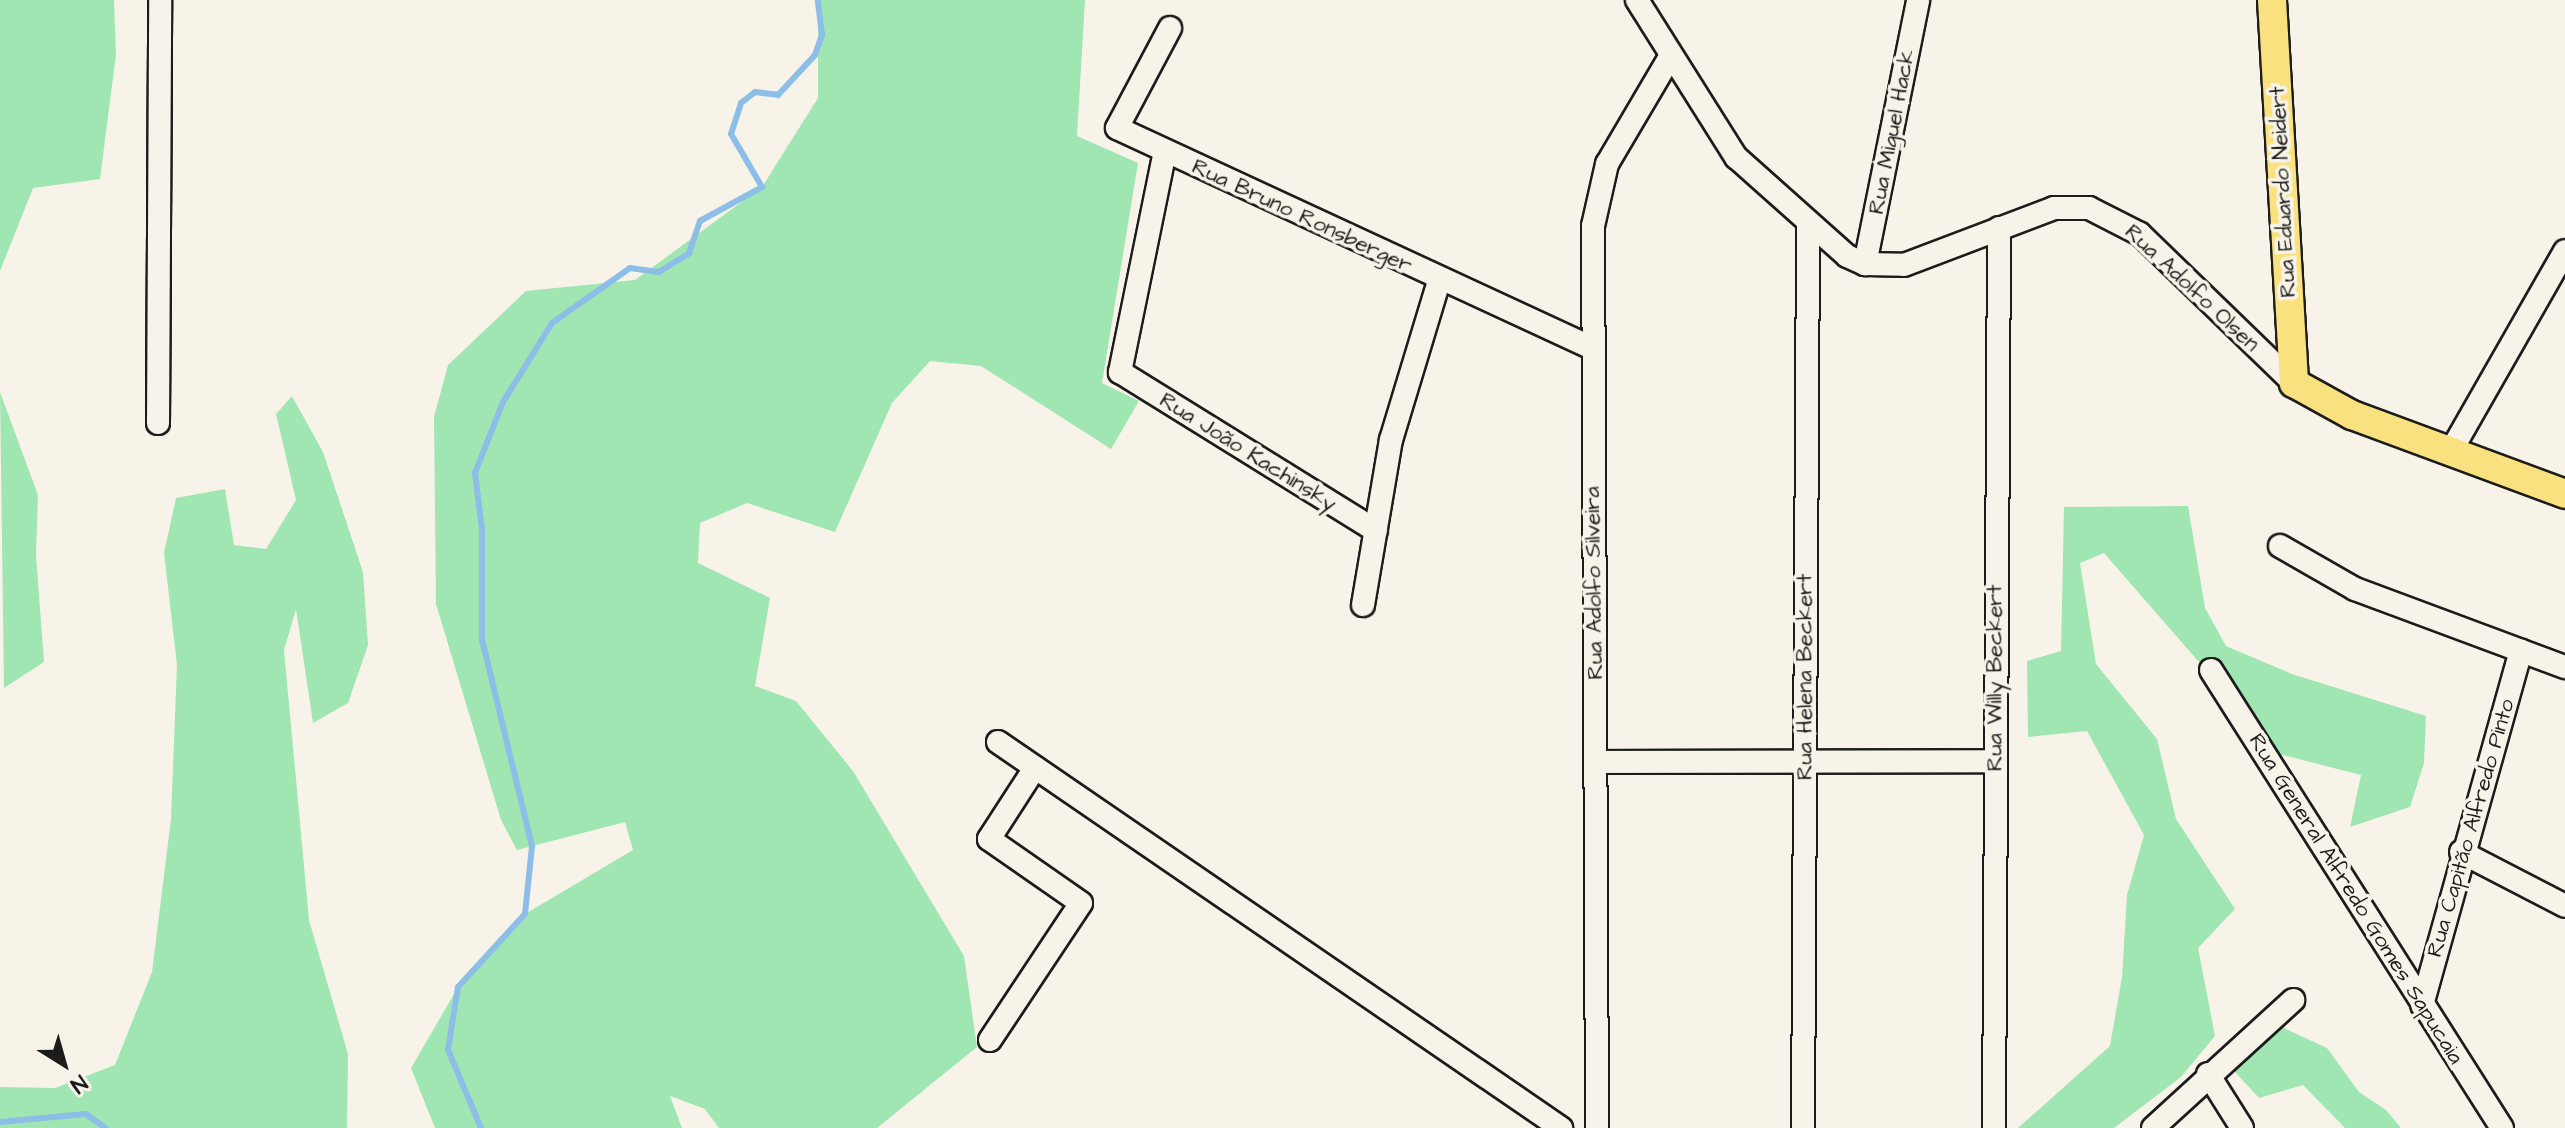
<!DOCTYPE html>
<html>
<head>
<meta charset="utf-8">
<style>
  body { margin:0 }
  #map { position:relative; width:2565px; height:1128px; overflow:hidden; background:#f7f3e8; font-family:"Architects Daughter",sans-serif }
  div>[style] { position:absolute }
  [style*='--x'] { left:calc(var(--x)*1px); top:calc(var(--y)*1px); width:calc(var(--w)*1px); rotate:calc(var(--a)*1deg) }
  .green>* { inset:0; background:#a0e6b3 }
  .stream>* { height:6px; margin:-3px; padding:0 3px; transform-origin:3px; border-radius:3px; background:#8dbee8 }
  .roads { filter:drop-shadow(2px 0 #1c1c1c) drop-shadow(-2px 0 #1c1c1c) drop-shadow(0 2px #1c1c1c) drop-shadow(0 -2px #1c1c1c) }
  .minor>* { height:22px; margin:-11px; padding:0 11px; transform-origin:11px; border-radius:11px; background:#f7f3e8 }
  .major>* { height:28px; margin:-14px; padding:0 14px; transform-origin:14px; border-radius:14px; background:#fae180 }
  span { translate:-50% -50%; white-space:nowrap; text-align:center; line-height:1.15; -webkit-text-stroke:7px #f7f3e8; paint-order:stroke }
  .street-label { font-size:22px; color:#1c1c1c }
  .north { position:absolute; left:24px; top:1024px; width:80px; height:80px; -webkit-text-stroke:6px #f7f3e8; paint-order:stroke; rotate:143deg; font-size:22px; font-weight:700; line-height:32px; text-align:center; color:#1c1c1c }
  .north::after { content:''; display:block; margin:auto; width:28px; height:36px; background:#1c1c1c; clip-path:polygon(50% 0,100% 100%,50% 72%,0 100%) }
</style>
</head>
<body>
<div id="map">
  <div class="green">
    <i style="clip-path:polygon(0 0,114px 0,116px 54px,100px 179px,33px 188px,0 271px)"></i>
    <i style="clip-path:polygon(818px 0,1085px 0,1077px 136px,1138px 163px,1102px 383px,1139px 401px,1111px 449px,981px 366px,930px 361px,892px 403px,835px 532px,747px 503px,700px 523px,698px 563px,770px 598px,755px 686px,796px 701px,853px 771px,964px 956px,977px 1047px,877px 1128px,719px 1128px,705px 1109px,670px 1096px,682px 1128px,435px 1128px,411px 1068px,458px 987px,525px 914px,633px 850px,625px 822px,517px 850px,501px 820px,436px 604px,434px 417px,448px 365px,526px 291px,635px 280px,762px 187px,818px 98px)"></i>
    <i style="clip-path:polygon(0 392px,38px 495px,36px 555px,44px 662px,4px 688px)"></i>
    <i style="clip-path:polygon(292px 396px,323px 452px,363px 572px,368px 645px,348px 703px,313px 723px,296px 609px,284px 650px,309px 920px,348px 1054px,347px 1128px,0 1128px,0 1087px,55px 1088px,115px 1065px,152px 972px,171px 819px,177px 665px,164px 553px,176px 498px,225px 489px,234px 545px,266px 549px,296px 500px,276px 414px)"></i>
    <i style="clip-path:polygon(2188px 506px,2205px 608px,2226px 646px,2292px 674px,2426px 716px,2424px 763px,2410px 807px,2350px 827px,2361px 775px,2279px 754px,2104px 553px,2080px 563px,2096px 664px,2157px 739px,2176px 819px,2235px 909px,2198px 948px,2215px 1036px,2181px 1077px,2114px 1128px,2018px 1128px,2110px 1046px,2122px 977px,2127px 895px,2144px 835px,2087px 731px,2028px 737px,2027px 661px,2061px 651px,2064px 507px)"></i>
    <i style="clip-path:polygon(2269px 1021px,2327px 1048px,2359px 1092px,2386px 1110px,2401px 1128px,2345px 1128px,2303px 1085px,2259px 1098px,2224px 1060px)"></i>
  </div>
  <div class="stream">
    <i style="--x:0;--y:1122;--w:86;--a:-5.3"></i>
    <i style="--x:86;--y:1114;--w:24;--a:36"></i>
    <i style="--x:481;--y:1128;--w:85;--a:-112.9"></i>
    <i style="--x:448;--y:1050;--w:64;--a:-81"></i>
    <i style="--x:458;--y:987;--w:99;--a:-47.5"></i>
    <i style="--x:525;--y:914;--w:68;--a:-84.1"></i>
    <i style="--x:532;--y:846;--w:212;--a:-103.6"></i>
    <i style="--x:482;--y:640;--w:111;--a:-90"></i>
    <i style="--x:482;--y:529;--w:56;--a:-97.1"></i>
    <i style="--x:475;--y:473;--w:76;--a:-68.5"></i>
    <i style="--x:503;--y:402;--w:93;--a:-58.2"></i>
    <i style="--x:552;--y:323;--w:95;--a:-35.2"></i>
    <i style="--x:630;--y:268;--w:29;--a:8"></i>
    <i style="--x:659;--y:272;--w:36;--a:-32"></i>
    <i style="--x:689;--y:253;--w:34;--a:-71"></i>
    <i style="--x:700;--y:221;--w:71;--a:-28.7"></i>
    <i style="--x:762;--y:187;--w:61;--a:-120.3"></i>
    <i style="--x:731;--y:134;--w:33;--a:-72"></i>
    <i style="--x:741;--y:103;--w:18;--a:-38"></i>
    <i style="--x:755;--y:92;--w:23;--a:7"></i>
    <i style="--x:778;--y:95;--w:54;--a:-47.2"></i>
    <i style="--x:815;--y:55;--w:21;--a:-71"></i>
    <i style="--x:822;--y:35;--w:35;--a:-97"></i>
  </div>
  <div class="roads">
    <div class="minor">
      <i style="--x:1637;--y:0;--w:186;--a:57.8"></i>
      <i style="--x:1736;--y:157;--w:149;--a:41.7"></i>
      <i style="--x:1847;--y:256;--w:20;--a:24"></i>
      <i style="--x:1865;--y:264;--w:39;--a:1"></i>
      <i style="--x:1904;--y:265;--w:160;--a:-20.8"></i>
      <i style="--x:2054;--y:208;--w:35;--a:0"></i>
      <i style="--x:2089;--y:208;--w:57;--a:27"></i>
      <i style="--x:2140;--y:234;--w:214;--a:44.1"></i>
      <i style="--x:1170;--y:28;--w:113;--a:117.9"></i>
      <i style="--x:1117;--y:128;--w:523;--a:24.85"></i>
      <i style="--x:1165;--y:151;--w:226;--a:101.5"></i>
      <i style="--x:1120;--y:372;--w:301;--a:31.8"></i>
      <i style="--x:1865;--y:264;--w:269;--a:-78.6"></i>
      <i style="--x:158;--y:423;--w:423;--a:-89.7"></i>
      <i style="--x:2451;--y:451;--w:230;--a:-60.3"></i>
      <i style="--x:2280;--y:546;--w:86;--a:29.8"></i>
      <i style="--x:2355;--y:589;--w:224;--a:20.4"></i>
      <i style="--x:1363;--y:605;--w:167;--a:-80.4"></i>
      <i style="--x:1391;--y:440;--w:166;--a:-73.2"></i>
      <i style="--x:2211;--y:670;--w:543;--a:57.57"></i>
      <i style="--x:998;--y:742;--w:683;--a:34.44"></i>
      <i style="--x:1596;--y:762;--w:399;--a:-0.1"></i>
      <i style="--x:2461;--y:852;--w:117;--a:27.4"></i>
      <i style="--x:2422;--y:1005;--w:368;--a:-74.4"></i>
      <i style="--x:990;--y:1040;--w:164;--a:-56.4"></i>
      <i style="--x:1081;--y:903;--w:112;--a:-145.2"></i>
      <i style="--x:989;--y:839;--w:85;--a:-57.1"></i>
      <i style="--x:2208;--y:1074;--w:64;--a:57.8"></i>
      <i style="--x:1597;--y:1128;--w:902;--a:-90.25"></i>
      <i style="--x:1593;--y:226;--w:64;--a:-77.3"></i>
      <i style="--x:1607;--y:164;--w:124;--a:-59.5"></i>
      <i style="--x:1803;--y:1128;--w:902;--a:-89.68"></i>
      <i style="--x:1994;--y:1128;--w:900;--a:-89.68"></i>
      <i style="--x:2153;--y:1128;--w:190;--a:-42.4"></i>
    </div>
    <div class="major">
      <i style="--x:2272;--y:0;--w:384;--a:86.7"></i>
      <i style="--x:2294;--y:383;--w:66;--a:28.9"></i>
      <i style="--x:2352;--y:415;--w:227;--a:20.3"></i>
    </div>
  </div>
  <div class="street-label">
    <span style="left:1892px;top:132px;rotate:-79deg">Rua Miguel Hack</span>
    <span style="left:2283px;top:192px;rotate:-93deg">Rua Eduardo Neidert</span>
    <span style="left:1302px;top:216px;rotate:25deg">Rua Bruno Ronsberger</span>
    <span style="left:2192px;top:288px;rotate:43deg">Rua Adolfo Olsen</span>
    <span style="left:1248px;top:452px;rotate:32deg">Rua João Kachinsky</span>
    <span style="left:1594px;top:583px;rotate:-91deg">Rua Adolfo Silveira</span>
    <span style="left:1805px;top:677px;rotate:-90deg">Rua Helena Beckert</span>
    <span style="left:1995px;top:678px;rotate:-90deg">Rua Willy Beckert</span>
    <span style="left:2471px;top:828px;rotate:-74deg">Rua Capitão Alfredo Pinto</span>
    <span style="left:2356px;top:899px;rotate:58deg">Rua General Alfredo Gomes Sapucaia</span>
  </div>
  <div class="north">N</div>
</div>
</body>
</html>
